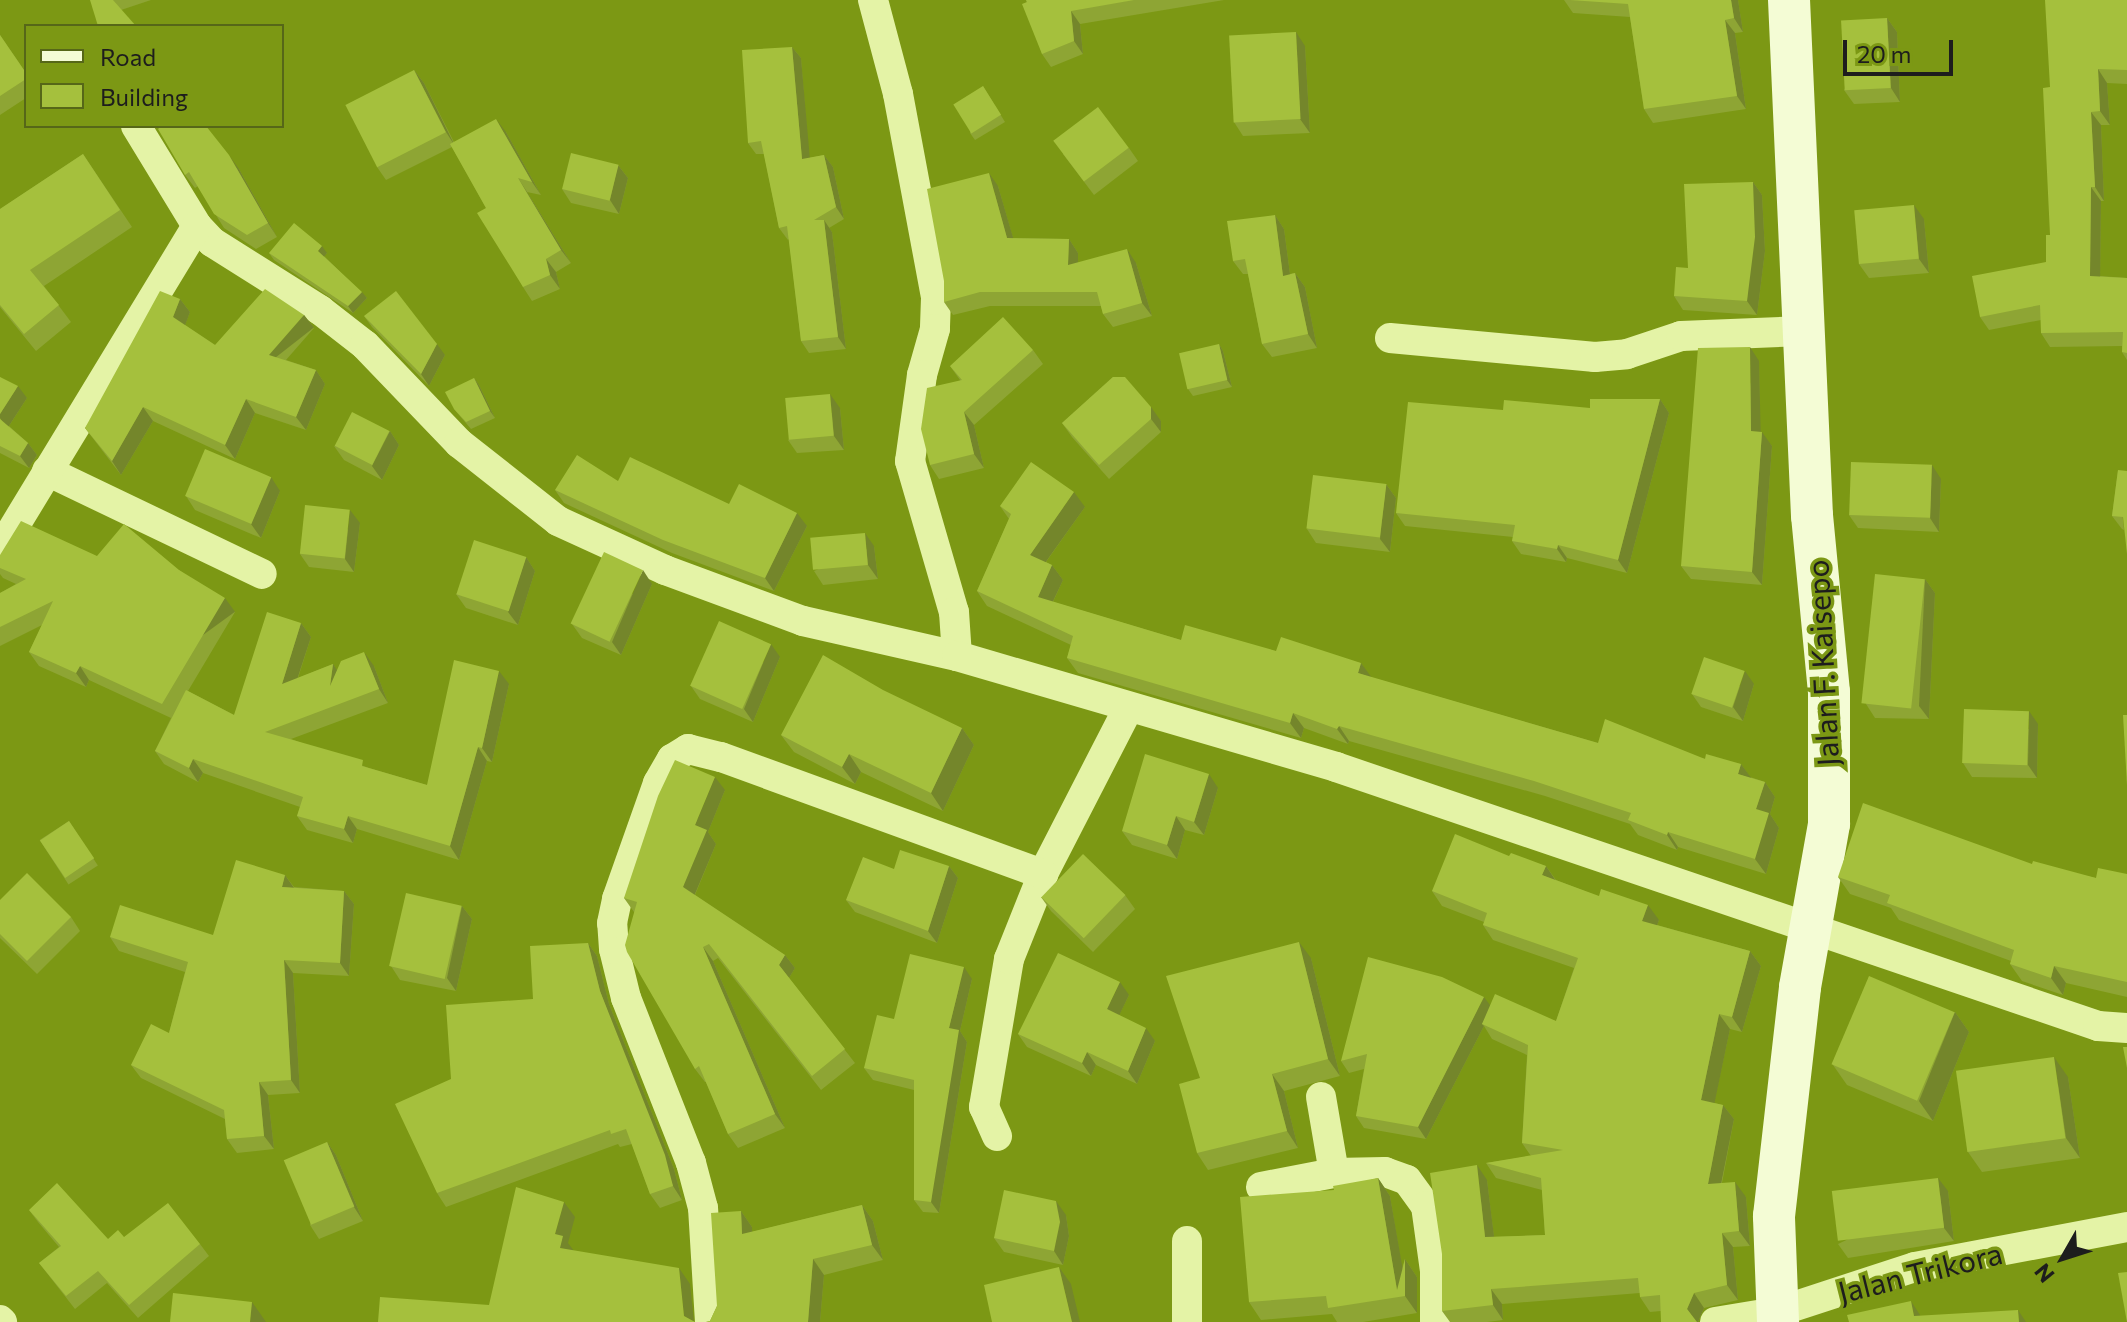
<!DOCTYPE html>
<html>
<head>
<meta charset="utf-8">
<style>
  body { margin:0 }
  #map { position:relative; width:2127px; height:1322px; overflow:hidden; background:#7c9814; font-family:Commissioner,sans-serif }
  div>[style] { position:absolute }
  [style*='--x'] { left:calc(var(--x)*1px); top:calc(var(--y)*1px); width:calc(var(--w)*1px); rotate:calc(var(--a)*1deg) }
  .street>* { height:30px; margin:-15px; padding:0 15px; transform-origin:15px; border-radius:15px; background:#e4f3a6 }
  .secondary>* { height:42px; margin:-21px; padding:0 21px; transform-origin:21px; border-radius:21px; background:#f4fcd5 }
  .wall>* { inset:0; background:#8ea534; transform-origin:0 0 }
  .shaded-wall>* { inset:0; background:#74862b; transform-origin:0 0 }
  .building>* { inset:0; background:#a5c03d; transform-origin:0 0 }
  span { translate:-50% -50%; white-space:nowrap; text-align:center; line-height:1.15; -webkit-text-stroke:7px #7c9814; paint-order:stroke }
  .street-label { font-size:30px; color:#1d1d1d }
  .legend { position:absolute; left:24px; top:24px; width:260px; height:104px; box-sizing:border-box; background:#7c9814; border:2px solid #566718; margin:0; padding:10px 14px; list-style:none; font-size:24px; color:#1d1d1d }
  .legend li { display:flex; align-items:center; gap:16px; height:40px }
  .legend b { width:40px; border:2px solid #566718 }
  .north { position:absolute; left:2023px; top:1218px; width:80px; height:80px; -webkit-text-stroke:6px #7c9814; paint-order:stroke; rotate:231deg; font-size:22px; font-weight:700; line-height:32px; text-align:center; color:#1d1d1d }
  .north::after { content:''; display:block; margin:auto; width:28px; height:36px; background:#1d1d1d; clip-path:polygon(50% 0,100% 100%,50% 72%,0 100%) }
  .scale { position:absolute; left:1843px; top:40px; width:110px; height:36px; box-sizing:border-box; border:4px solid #1d1d1d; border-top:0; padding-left:10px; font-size:24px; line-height:28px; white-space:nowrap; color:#1d1d1d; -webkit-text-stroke:6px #7c9814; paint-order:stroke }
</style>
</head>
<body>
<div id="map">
  <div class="street">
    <i style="--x:873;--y:0;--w:97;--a:75.1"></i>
    <i style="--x:898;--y:94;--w:208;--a:79.4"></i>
    <i style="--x:936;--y:298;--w:31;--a:92"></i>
    <i style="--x:935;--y:329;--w:48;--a:105.8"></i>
    <i style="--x:922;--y:375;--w:87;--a:97.9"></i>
    <i style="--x:910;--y:461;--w:157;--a:73.8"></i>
    <i style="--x:954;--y:612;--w:44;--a:86.1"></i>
    <i style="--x:136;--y:126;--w:117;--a:58.6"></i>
    <i style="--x:197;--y:226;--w:22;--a:47"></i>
    <i style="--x:212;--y:242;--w:128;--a:32.2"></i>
    <i style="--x:320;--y:310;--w:57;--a:37.9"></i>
    <i style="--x:365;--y:345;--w:136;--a:46.2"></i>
    <i style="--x:459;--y:443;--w:126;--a:38.2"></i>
    <i style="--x:558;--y:521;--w:118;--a:24.6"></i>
    <i style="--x:665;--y:570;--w:147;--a:20.3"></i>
    <i style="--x:803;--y:621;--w:158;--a:12.8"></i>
    <i style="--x:957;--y:656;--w:395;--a:16.3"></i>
    <i style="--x:1336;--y:767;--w:805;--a:18.77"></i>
    <i style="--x:2098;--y:1026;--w:29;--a:4"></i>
    <i style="--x:1390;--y:338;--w:206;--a:5.3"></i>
    <i style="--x:1595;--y:357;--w:32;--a:-5"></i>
    <i style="--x:1627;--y:354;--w:57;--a:-18.4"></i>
    <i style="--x:1681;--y:336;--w:122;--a:-2.3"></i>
    <i style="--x:47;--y:471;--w:238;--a:25.6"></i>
    <i style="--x:0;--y:550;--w:379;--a:-58.7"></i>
    <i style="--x:1321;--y:1097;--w:77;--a:80.3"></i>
    <i style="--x:997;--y:1136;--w:32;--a:-114"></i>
    <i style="--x:984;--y:1107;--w:150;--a:-80.4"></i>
    <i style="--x:1009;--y:959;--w:92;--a:-68.2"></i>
    <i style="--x:1043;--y:874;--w:188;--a:-62.8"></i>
    <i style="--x:1261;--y:1187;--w:74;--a:-10.9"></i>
    <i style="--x:1334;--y:1173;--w:51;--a:-1.1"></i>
    <i style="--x:1385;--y:1172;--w:23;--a:20"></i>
    <i style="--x:1407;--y:1180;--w:32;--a:54"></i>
    <i style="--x:1426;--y:1206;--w:66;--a:82.1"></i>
    <i style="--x:1435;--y:1271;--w:51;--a:90"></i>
    <i style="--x:1187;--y:1241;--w:81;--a:90"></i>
    <i style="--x:0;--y:1320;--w:3;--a:45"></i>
    <i style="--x:710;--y:1322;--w:114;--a:-93.5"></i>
    <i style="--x:703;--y:1208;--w:47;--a:-104.9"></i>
    <i style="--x:691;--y:1163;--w:177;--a:-111.5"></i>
    <i style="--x:626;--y:998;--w:50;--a:-103.8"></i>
    <i style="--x:614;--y:949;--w:26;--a:-94"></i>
    <i style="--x:612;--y:923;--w:25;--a:-78"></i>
    <i style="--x:617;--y:899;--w:123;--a:-70.5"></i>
    <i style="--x:658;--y:783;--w:28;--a:-60"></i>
    <i style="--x:672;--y:759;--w:19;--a:-32"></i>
    <i style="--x:688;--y:749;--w:34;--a:14"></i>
    <i style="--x:721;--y:757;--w:343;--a:20"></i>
    <i style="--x:1715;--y:1322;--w:63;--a:-9.2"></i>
    <i style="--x:1777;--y:1312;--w:145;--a:-18.1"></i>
    <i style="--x:1915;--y:1267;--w:216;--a:-10.7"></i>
  </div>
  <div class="secondary">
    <i style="--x:1778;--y:1322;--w:106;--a:-92.2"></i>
    <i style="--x:1774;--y:1216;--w:230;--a:-83.5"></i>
    <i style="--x:1800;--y:987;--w:166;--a:-79.9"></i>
    <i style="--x:1829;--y:824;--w:132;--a:-90"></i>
    <i style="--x:1829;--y:692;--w:177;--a:-95.5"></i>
    <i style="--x:1812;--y:516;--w:517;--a:-92.55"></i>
  </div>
  <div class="wall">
    <i style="clip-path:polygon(90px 0,151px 0,121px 10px)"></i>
    <i style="clip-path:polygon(1026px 0,1224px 0,1080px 24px,1083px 54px,1051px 67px,1042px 54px)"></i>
    <i style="clip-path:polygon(1564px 0,1738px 0,1743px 32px,1735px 33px,1746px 109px,1653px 123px,1644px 109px,1630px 17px,1573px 13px)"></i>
    <i style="clip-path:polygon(2127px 0,2127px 84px,2107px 83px,2110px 125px,2101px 125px,2104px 201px,2101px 201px,2100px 276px,2127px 278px,2127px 360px,2122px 352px,2122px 346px,2050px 347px,2041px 333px,2041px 320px,1989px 330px,1980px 317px,2046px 262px,2050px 235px,2050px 87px)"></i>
    <i style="clip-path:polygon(1887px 18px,1897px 32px,1900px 102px,1854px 104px,1844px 90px)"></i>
    <i style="clip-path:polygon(0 35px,26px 73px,26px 98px,0 115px)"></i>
    <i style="clip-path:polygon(1305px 46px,1310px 133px,1243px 136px,1234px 122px)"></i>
    <i style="clip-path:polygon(792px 47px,801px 58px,809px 158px,824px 155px,833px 167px,844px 219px,829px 228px,832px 232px,846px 349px,809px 353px,801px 341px,789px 239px,788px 240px,779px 228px,764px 154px,756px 154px,748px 143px)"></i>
    <i style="clip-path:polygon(414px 70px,424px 83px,454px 142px,506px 132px,541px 195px,527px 192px,571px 263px,556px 272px,560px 289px,532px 301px,523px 287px,486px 208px,452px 147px,386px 180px,377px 167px)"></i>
    <i style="clip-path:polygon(983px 86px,1005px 122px,975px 140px,970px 133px)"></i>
    <i style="clip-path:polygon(161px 126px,239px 169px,277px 237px,256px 249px,224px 228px,198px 186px,195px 188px,185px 175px)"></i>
    <i style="clip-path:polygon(1129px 148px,1138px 161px,1094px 195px,1063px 154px)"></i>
    <i style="clip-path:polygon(83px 154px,132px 227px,44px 286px,71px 322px,36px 351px,0 307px,0 209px)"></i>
    <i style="clip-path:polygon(618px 165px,628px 178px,619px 214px,571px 203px,562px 189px)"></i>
    <i style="clip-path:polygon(1753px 182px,1762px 195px,1765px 251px,1757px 315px,1683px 310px,1674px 296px,1688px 268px)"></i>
    <i style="clip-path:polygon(998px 186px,1013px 238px,1069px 239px,1078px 253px,1078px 263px,1136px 263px,1152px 316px,1113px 327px,1103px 314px,1101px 306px,990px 306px,953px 315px,944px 302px)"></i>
    <i style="clip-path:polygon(1275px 215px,1284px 229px,1290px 274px,1295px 273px,1305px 287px,1317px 348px,1272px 357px,1262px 344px,1248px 274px,1243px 274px,1233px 261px)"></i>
    <i style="clip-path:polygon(1924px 219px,1929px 273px,1869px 278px,1859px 264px)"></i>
    <i style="clip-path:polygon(269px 253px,327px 253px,324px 256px,367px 298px,353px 313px,274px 260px)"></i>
    <i style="clip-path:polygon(180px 299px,190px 312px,185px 325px,215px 345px,304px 315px,314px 328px,286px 360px,316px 370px,325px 384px,306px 430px,255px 413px,235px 459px,153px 421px,121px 475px,85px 428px)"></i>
    <i style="clip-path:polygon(364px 316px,445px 355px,429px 386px,372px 327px)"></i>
    <i style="clip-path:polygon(1219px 344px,1223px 351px,1232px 387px,1193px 396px,1188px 389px)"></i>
    <i style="clip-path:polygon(1033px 350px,1043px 364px,974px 425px,984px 468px,939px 479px,930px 465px,960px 380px,950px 366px)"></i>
    <i style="clip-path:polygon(1759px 361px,1760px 432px,1772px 446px,1762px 585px,1691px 579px,1681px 566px)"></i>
    <i style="clip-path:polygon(0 377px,27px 398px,9px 426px,28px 443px,37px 455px,29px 468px,0 453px)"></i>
    <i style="clip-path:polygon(1113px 377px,1161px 421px,1161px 432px,1109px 479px,1072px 437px,1062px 423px)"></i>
    <i style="clip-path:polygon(474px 378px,479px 385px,495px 418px,471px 429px,454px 409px)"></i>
    <i style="clip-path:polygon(1660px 399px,1669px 413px,1627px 573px,1567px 558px,1566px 562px,1521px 554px,1512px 541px,1513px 537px,1405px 526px,1396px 513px,1503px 410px,1590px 408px)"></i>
    <i style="clip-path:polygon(840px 408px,844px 450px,797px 453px,788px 440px)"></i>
    <i style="clip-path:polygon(390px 431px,399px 445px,382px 480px,344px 460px,334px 446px)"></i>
    <i style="clip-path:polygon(2118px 470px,2124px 530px,2122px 529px,2112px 516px)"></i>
    <i style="clip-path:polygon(1941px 479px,1939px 532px,1858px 528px,1849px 515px)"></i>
    <i style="clip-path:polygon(618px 481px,729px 504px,807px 526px,774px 591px,672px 553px,564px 503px,555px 490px)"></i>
    <i style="clip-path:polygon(1386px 484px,1396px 498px,1390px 552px,1316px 543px,1307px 529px)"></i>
    <i style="clip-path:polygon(280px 491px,261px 538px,195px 510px,186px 496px)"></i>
    <i style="clip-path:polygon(1000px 506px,1085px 507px,1046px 562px,1052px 565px,1063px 580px,1053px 602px,1181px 640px,1276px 651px,1361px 663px,1370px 677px,1598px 743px,1741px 764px,1750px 777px,1765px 782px,1775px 797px,1770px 814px,1779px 828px,1766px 874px,1678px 847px,1677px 850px,1638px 835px,1630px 824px,1545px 796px,1349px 741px,1348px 744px,1304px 728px,1301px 738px,1078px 673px,1067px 658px,1071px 645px,987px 606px,977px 591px,1009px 519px)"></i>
    <i style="clip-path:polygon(360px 523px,354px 572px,309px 567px,300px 554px)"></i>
    <i style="clip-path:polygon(874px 546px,878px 579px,823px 585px,814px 571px)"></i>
    <i style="clip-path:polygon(0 555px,97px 556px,179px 570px,235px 612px,188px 691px,234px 715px,301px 623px,311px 637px,298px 678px,333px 664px,337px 671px,374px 666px,388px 703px,291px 739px,369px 768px,427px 785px,509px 684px,492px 762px,487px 761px,459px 860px,357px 829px,353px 843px,307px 830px,297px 816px,300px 807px,203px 773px,198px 782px,164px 764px,155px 751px,171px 718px,89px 680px,86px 687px,39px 666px,29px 652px,42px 625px,0 646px,0 593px,16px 584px,3px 578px,0 574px)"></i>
    <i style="clip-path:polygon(526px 557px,535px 571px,518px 625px,466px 608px,456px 594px)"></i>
    <i style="clip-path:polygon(1925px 579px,1935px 593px,1929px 719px,1875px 718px,1866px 704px)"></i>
    <i style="clip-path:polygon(652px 584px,621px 655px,582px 638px,572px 624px)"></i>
    <i style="clip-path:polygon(780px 657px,753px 722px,700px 699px,691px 686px)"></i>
    <i style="clip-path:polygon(1754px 684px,1743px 721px,1701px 707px,1692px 694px)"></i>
    <i style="clip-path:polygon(2038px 724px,2037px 778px,1972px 777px,1963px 763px)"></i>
    <i style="clip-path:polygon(962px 728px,974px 745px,943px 811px,861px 772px,855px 784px,794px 752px,781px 735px)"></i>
    <i style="clip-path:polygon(1218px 788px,1204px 835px,1185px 830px,1177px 859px,1132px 845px,1122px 831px)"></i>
    <i style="clip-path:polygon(725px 790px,708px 832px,716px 844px,695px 895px,785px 955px,795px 968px,789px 978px,855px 1063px,821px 1090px,718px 958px,713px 961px,785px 1128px,738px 1148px,728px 1134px,706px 1082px,705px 1082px,695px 1069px,634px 912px,624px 898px)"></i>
    <i style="left:69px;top:821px;width:53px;height:35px;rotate:57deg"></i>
    <i style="clip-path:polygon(1509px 856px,1546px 866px,1556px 880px,1659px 920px,1657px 925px,1750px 951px,1761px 966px,1742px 1032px,1730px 1029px,1714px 1103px,1723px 1105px,1734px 1119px,1722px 1183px,1746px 1197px,1750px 1246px,1733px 1247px,1738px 1300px,1704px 1308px,1698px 1322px,1661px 1322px,1661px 1311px,1650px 1312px,1640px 1297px,1640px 1293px,1502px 1304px,1503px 1320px,1487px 1322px,1450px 1322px,1442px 1311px,1487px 1180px,1494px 1237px,1545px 1235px,1542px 1190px,1496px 1178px,1486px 1163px,1531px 1156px,1522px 1143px,1527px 1055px,1492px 1039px,1484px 1026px,1426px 1139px,1364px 1128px,1356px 1116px,1364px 1069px,1349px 1073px,1341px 1061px,1490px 1005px,1556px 1021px,1574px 968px,1493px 940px,1483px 925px,1484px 922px,1442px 906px,1432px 891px)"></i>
    <i style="clip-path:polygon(2032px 864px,2096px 878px,2127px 874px,2127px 997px,2066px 983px,2063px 995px,2022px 981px,2010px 964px,2011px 961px,1899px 920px,1891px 908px,1850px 894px,1838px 877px)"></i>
    <i style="clip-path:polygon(949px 866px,958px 878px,937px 943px,855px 912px,846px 900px,894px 869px)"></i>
    <i style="clip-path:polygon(285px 875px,294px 887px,344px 891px,354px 904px,349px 976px,293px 973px,300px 1093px,268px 1095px,274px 1149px,237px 1153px,227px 1139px,225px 1119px,141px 1078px,131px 1065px,169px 1033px,185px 972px,119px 951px,110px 937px,213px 935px)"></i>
    <i style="clip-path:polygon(1125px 895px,1135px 909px,1093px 952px,1051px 911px,1041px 897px)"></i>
    <i style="clip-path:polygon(0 900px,71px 917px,80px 931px,37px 974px,0 938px)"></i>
    <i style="clip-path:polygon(462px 906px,472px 919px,456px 991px,400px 980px,391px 966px)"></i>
    <i style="clip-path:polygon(588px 943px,597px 956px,609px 1004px,674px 1169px,682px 1200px,660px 1208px,650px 1194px,632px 1144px,620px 1147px,618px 1144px,446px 1207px,437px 1193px,451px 1079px,533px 999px)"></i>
    <i style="clip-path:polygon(1311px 958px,1340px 1076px,1284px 1091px,1298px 1148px,1208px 1170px,1197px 1153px,1200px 1078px)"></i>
    <i style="clip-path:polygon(972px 979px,960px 1031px,967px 1042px,939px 1213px,923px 1212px,914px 1200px,914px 1090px,873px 1080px,864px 1068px,894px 1019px)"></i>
    <i style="clip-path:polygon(1129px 995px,1119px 1015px,1155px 1041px,1137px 1084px,1096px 1065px,1091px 1076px,1027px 1047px,1018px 1034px)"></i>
    <i style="clip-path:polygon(1955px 1012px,1969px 1032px,1933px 1121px,1847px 1085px,1833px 1065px)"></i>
    <i style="clip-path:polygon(2068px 1077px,2080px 1158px,1982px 1172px,1968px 1152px)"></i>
    <i style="clip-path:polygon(327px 1142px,336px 1155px,363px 1221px,319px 1239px,310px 1225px)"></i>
    <i style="clip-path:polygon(1378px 1178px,1390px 1196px,1402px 1268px,1405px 1259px,1417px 1277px,1417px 1313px,1363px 1322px,1337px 1322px,1332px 1314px,1261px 1320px,1249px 1302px,1334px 1190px)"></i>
    <i style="clip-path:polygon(1948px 1191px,1954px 1241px,1848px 1258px,1838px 1244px)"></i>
    <i style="clip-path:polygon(862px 1205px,873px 1221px,883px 1260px,824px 1275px,820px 1322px,706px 1322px,710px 1321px,717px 1306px,741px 1211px,752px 1227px,752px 1232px)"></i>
    <i style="clip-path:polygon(29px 1210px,108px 1239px,124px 1237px,200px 1244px,209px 1256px,138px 1318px,107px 1283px,75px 1309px,39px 1263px,59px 1247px,38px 1222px)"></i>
    <i style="clip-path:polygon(1066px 1215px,1069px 1236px,1063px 1265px,1004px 1252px,994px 1238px)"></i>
  </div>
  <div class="shaded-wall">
    <i style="clip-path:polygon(1731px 0,1738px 0,1743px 32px,1734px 18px)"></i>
    <i style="clip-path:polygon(1071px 11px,1080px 24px,1083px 54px,1074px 41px)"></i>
    <i style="clip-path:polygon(1887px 18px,1897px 32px,1900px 102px,1891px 88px)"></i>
    <i style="clip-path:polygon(1725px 20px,1735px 33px,1746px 109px,1737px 96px)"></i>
    <i style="clip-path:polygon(1296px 32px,1305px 46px,1310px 133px,1300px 119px)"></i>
    <i style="clip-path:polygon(792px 47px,801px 58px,811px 171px,802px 159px)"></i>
    <i style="clip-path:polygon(2098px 69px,2107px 83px,2110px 125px,2100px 111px)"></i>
    <i style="clip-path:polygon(414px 70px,424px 83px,455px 146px,446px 132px)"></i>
    <i style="clip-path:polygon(2091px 112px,2101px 125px,2104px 201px,2095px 187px)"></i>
    <i style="clip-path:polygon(496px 119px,506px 132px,541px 195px,532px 182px)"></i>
    <i style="clip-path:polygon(229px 155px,239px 169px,277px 237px,268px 223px)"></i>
    <i style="clip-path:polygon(824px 155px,833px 167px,844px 219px,836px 207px)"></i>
    <i style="clip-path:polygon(618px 165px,628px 178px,619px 214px,610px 200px)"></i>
    <i style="clip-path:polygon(989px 173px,998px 186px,1017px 251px,1007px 238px)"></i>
    <i style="clip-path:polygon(518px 178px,527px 192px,571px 263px,561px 250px)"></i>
    <i style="clip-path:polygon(1753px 182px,1762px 195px,1765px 251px,1757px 315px,1747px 301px)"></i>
    <i style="clip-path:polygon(2091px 187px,2101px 201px,2100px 290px,2090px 276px)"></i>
    <i style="clip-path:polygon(1914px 205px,1924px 219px,1929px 273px,1919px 259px)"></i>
    <i style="clip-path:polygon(1275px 215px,1284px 229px,1292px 289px,1283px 276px)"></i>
    <i style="clip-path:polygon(824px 220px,832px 232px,846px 349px,838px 337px)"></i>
    <i style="clip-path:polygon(1069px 239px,1078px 253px,1078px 279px,1068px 265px)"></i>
    <i style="clip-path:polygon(322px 246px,327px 253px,323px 258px,318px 251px)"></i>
    <i style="clip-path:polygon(1127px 249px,1136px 263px,1152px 316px,1142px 303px)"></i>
    <i style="clip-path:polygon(546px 259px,556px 272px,560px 289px,550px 275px)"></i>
    <i style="clip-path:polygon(1295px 273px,1305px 287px,1317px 348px,1308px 334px)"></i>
    <i style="clip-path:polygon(362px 292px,367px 298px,353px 313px,348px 306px)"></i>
    <i style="clip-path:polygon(180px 299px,190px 312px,183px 331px,173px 317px)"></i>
    <i style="left:304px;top:315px;width:16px;height:53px;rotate:52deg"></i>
    <i style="clip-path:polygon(437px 344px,445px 355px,429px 386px,421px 374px)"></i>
    <i style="clip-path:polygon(1219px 344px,1223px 351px,1232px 387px,1227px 380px)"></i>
    <i style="clip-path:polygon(1750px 347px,1759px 361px,1761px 445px,1751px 431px)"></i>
    <i style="clip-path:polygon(316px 370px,325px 384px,306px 430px,296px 417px)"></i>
    <i style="clip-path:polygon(474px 378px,479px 385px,495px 418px,490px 411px)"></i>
    <i style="clip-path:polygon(18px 386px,27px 398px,7px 429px,0 418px,0 414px)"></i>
    <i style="clip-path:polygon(830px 394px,840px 408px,844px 450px,834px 436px)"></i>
    <i style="clip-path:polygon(246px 399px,255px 413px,235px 459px,225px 445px)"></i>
    <i style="clip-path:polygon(1660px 399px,1669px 413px,1627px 573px,1618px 560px)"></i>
    <i style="clip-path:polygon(143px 407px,153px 421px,121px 475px,112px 461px)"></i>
    <i style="clip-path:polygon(1151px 407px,1161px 421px,1161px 432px,1151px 419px)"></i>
    <i style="clip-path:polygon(964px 412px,974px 425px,984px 468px,974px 454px)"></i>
    <i style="clip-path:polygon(390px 431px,399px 445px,382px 480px,372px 466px)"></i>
    <i style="clip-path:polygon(1762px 432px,1772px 446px,1762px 585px,1752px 572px)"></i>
    <i style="clip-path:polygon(28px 443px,37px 455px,29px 468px,20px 456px)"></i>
    <i style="clip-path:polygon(1932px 465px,1941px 479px,1939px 532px,1930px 518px)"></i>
    <i style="clip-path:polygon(271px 477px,280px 491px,261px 538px,251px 524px)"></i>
    <i style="clip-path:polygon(1386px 484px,1396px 498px,1390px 552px,1380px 539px)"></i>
    <i style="clip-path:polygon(1074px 492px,1085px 507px,1040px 570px,1030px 555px)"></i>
    <i style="clip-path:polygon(350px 510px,360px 523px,354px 572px,345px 559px)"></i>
    <i style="clip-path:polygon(797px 513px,807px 526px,774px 591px,765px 578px)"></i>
    <i style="clip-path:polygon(865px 533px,874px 546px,878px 579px,868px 565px)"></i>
    <i style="clip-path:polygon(1558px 545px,1567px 558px,1566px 562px,1557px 549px)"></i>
    <i style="clip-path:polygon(526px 557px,535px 571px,518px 625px,508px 612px)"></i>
    <i style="clip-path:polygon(1052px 565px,1063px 580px,1048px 612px,1038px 597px)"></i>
    <i style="clip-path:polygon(643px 570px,652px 584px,621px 655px,612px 642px)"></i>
    <i style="clip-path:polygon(1925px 579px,1935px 593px,1929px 719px,1919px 706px)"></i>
    <i style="left:225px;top:598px;width:17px;height:123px;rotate:54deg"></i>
    <i style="clip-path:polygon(301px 623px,311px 637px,291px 698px,282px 684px)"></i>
    <i style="clip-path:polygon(771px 644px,780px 657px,753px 722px,744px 709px)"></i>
    <i style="clip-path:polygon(364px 652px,374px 666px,388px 703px,379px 689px)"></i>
    <i style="clip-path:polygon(1361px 663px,1372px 678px,1358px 673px)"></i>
    <i style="clip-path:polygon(333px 664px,342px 678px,330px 686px)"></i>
    <i style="clip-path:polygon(80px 666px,89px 680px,86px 687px,76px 673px)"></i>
    <i style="clip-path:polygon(499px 671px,509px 684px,492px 762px,482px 748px)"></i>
    <i style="clip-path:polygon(1745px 671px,1754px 684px,1743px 721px,1733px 707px)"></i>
    <i style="clip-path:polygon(2029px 711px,2038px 724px,2037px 778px,2028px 765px)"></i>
    <i style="clip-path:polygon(1293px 713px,1304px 728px,1301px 738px,1290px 723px)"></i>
    <i style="clip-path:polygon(1339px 726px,1349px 741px,1348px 744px,1337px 729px)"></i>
    <i style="clip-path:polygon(962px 728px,974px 745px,943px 811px,931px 793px)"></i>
    <i style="clip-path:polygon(478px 747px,487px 761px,459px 860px,450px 846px)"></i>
    <i style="clip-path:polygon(849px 754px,861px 772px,855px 784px,842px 767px)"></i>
    <i style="clip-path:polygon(193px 759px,203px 773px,198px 782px,189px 768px)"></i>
    <i style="clip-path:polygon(1741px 764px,1752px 779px,1738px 774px)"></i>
    <i style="clip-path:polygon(1209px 774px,1218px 788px,1204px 835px,1194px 822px)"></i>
    <i style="clip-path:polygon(715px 777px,725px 790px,708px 832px,716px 844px,692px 901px,683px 887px,695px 825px)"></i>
    <i style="clip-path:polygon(1765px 782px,1775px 797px,1770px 814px,1779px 828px,1766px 874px,1755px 859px,1756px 809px)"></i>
    <i style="clip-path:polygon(348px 816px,357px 829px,353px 843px,344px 829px)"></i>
    <i style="clip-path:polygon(1176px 816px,1185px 830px,1177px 859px,1167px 845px)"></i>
    <i style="clip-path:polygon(1668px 832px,1678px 847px,1677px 850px,1667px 835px)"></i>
    <i style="clip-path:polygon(949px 866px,958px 878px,937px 943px,928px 931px)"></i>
    <i style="clip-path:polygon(1546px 866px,1556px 881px,1542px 875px)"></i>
    <i style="clip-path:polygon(285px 875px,294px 888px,282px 887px)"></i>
    <i style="clip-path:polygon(344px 891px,354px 904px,349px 976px,340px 963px)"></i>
    <i style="clip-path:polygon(1648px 905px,1659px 920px,1653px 936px,1642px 921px)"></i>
    <i style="clip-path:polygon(462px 906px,472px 919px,456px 991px,447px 978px)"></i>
    <i style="clip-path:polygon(1299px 942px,1311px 958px,1340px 1076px,1328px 1059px)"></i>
    <i style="clip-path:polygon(588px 943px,597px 956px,609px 1004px,674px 1169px,682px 1200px,673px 1186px,600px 991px)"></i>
    <i style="clip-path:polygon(703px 947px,713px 961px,785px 1128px,775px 1114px)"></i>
    <i style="clip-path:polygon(1750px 951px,1761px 966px,1742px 1032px,1732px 1017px)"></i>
    <i style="clip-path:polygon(785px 955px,795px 968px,789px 978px,779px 965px)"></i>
    <i style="clip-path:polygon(284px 960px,293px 973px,300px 1093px,291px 1080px)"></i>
    <i style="clip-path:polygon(2054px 966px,2066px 983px,2063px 995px,2051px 978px)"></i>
    <i style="clip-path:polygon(964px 967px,972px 979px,960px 1031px,967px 1042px,939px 1213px,931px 1202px,949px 1028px)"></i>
    <i style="clip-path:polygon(1120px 982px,1129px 995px,1116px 1022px,1107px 1009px)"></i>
    <i style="clip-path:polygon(1484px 997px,1493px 1009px,1482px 1024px,1484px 1026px,1426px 1139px,1418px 1127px)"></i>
    <i style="clip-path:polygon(1955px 1012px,1969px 1032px,1933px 1121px,1919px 1101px)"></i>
    <i style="clip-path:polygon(1719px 1014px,1730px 1029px,1712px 1115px,1701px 1100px)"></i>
    <i style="clip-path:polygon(1146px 1028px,1155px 1041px,1137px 1084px,1128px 1071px)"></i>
    <i style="clip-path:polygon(1087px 1052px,1096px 1065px,1091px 1076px,1082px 1063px)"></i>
    <i style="clip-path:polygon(2054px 1057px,2068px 1077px,2080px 1158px,2066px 1138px)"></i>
    <i style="clip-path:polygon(1272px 1074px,1284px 1091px,1298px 1148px,1287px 1131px)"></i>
    <i style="clip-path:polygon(259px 1082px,268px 1095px,274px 1149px,264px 1136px)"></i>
    <i style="clip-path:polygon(1723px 1105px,1734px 1119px,1718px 1199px,1708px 1184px)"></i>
    <i style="clip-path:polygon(327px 1142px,336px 1155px,363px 1221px,354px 1207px)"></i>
    <i style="clip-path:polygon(1477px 1165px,1487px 1180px,1496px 1252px,1485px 1237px)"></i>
    <i style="clip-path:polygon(1378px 1178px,1390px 1196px,1405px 1282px,1405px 1259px,1417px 1277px,1417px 1313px,1405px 1296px,1397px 1290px)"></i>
    <i style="clip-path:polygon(1938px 1178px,1948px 1191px,1954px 1241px,1944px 1228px)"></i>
    <i style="clip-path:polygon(1735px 1182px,1746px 1197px,1750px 1246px,1739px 1231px)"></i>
    <i style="clip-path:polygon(1056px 1201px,1066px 1215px,1069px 1236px,1063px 1265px,1054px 1251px)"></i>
    <i style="clip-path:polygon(564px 1202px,575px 1217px,568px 1243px,574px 1251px,560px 1248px,555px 1234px)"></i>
    <i style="clip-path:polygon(862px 1205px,873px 1221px,883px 1260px,872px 1245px)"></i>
    <i style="clip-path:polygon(741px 1211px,752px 1227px,753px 1250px,742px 1234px)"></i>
    <i style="clip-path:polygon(1722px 1233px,1733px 1247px,1738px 1300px,1727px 1285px)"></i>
    <i style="clip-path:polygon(813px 1259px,824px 1275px,820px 1322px,808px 1322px)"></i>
    <i style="clip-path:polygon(1059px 1267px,1071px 1284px,1080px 1322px,1072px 1322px)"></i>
    <i style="clip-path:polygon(679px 1268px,690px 1284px,694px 1322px,684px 1316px)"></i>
    <i style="clip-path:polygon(1491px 1289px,1502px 1304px,1503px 1320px,1493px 1305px)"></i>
    <i style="clip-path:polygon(1694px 1293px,1704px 1308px,1698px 1322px,1696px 1322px,1687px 1309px)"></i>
    <i style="clip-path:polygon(1911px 1301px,1920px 1315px,1922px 1322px,1914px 1316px)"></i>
    <i style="clip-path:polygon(252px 1302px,266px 1322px,250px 1322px)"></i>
    <i style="clip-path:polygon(2018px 1310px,2026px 1322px,2019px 1322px)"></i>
  </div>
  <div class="building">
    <i style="clip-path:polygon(90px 0,113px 0,136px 26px,98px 26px)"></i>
    <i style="clip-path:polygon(1026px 0,1134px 0,1071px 11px,1074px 41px,1042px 54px,1022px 4px,1027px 2px)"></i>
    <i style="clip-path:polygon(1570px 0,1731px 0,1734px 18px,1725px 20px,1737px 96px,1644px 109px,1628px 4px)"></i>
    <i style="clip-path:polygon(2045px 0,2127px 0,2127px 70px,2098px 69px,2100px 111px,2091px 112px,2095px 187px,2091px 187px,2090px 276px,2127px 278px,2127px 353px,2122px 352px,2123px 332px,2041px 333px,2040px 305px,1980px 317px,1972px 276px,2046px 262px,2046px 235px,2050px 235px,2043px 88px,2050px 87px)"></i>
    <i style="left:1887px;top:18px;width:70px;height:46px;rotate:87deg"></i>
    <i style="left:1296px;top:32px;width:87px;height:67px;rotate:87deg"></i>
    <i style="clip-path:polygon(0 35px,26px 73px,26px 79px,0 96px)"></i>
    <i style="clip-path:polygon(792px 47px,802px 159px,824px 155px,836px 207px,814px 220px,824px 220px,838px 337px,801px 341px,787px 226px,779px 228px,761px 141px,748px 143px,742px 50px)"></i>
    <i style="left:414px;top:70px;width:70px;height:77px;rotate:63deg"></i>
    <i style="left:983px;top:86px;width:34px;height:35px;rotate:58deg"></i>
    <i style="left:1098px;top:107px;width:51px;height:56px;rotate:53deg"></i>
    <i style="clip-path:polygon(496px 119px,532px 182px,518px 178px,561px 250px,546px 259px,550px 275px,523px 287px,477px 213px,486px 208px,450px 144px)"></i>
    <i style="clip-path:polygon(161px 126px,206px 126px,229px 155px,268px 223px,247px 235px,214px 214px,189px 172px,185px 175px,158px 129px)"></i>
    <i style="left:571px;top:153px;width:49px;height:37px;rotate:14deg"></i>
    <i style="clip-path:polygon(83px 154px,120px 210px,30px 270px,59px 305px,24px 334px,0 305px,0 209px)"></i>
    <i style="clip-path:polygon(989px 173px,1007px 238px,1069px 239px,1068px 265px,1127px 249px,1142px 303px,1103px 314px,1097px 292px,980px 292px,944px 302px,944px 281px,927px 189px)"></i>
    <i style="clip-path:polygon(1753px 182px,1755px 237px,1747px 301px,1674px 296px,1676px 267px,1688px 268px,1684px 184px)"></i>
    <i style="left:1914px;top:205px;width:54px;height:60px;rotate:85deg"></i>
    <i style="clip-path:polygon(1275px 215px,1283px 276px,1295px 273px,1308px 334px,1262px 344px,1245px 259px,1233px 261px,1227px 221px)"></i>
    <i style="clip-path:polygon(294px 223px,322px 246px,318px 251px,362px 292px,348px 306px,269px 253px)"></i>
    <i style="clip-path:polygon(265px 289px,304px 315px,269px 355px,316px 370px,296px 417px,246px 399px,225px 445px,143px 407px,112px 461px,85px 428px,160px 291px,180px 299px,173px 317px,215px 345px)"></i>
    <i style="clip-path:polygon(396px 291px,437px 344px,421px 374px,364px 316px)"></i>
    <i style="clip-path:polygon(1003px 317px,1033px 350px,964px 412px,974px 454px,930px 465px,921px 429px,927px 388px,962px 380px,950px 366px)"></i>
    <i style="left:1219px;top:344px;width:37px;height:41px;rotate:77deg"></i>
    <i style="clip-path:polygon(1750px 347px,1751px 431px,1762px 432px,1752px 572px,1681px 566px,1698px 348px)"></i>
    <i style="clip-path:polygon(0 377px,18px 386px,0 414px)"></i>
    <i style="clip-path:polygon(1113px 377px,1125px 377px,1151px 407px,1151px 419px,1099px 465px,1062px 423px)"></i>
    <i style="clip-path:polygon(474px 378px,490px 411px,466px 422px,454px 409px,445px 392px)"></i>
    <i style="left:830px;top:394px;width:42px;height:45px;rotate:85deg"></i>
    <i style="clip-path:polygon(1590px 399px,1660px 399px,1618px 560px,1558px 545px,1557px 549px,1512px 541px,1515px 525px,1396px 513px,1408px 402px,1503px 410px,1504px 400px,1590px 408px)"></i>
    <i style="left:352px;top:412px;width:42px;height:38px;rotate:27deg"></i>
    <i style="clip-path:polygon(0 419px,28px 443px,20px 456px,0 446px)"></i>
    <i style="left:205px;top:449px;width:72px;height:51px;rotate:23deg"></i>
    <i style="clip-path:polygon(577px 455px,618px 481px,630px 457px,729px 504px,739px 484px,797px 513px,765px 578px,663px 540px,555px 490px)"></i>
    <i style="clip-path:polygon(1031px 462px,1074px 492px,1030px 555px,1052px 565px,1038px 597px,1181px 640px,1185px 625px,1276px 651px,1281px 637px,1361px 663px,1358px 673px,1598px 743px,1605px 719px,1705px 759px,1706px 754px,1741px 764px,1738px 774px,1765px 782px,1756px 809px,1769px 813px,1755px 859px,1668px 832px,1667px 835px,1628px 820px,1631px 813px,1534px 781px,1339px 726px,1337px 729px,1293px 713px,1290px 723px,1067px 658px,1073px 636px,977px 591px,1011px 514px,1000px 506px)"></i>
    <i style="left:1851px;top:462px;width:81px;height:53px;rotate:2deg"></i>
    <i style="clip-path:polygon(2118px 470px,2127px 471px,2127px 554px,2123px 517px,2112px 516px)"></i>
    <i style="left:1313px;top:475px;width:74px;height:54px;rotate:7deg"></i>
    <i style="left:305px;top:505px;width:45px;height:49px;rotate:6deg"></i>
    <i style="clip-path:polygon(21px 521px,97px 556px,124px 524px,179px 570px,225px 598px,162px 704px,80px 666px,76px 673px,29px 652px,53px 601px,0 627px,0 593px,26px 579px,0 568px,0 555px)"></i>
    <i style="left:865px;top:533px;width:32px;height:55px;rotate:85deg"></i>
    <i style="left:474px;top:540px;width:55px;height:57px;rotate:18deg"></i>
    <i style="left:604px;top:552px;width:43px;height:79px;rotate:25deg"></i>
    <i style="left:1875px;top:574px;width:50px;height:130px;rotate:6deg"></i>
    <i style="clip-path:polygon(267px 612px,301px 623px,282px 684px,333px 664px,330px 686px,341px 661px,364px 652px,379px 689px,265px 732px,363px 760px,362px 766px,427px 785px,454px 660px,499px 671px,482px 748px,478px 747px,450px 846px,348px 816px,344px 829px,297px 816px,303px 797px,193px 759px,189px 768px,155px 751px,186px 690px,234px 715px)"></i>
    <i style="left:719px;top:621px;width:57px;height:71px;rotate:24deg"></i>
    <i style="clip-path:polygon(823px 655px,883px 690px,962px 728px,931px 793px,849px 754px,842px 767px,781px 735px)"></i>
    <i style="left:1704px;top:657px;width:43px;height:39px;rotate:19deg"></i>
    <i style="left:1964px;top:709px;width:65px;height:54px;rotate:2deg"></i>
    <i style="clip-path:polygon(2123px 715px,2127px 715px,2127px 785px)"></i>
    <i style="clip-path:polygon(1145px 754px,1209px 774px,1194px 822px,1176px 816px,1167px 845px,1122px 831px)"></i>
    <i style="clip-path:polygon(675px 760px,715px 777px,695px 825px,707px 830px,683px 887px,785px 955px,779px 965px,845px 1049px,812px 1076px,709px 944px,703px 947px,775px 1114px,728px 1134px,699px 1066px,695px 1069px,627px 952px,625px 945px,637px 902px,624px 898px,658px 796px)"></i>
    <i style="clip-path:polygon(1863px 803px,2032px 864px,2033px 861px,2096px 878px,2098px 868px,2127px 874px,2127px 982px,2054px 966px,2051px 978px,2010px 964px,2014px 950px,1887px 903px,1890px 895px,1838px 877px)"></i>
    <i style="left:69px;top:821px;width:45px;height:35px;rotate:56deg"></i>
    <i style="clip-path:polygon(1455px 834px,1509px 856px,1511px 853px,1546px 866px,1542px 875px,1599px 896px,1601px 889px,1648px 905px,1642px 921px,1750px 951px,1732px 1017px,1719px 1014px,1701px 1100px,1723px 1105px,1708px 1184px,1735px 1182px,1739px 1231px,1722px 1233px,1727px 1285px,1694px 1293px,1687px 1309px,1697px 1322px,1661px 1322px,1660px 1295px,1640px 1297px,1638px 1278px,1491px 1289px,1493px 1305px,1442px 1311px,1442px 1254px,1430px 1173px,1477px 1165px,1485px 1237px,1545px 1235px,1541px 1178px,1486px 1163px,1563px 1150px,1522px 1143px,1528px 1045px,1482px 1024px,1495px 994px,1556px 1021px,1578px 958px,1483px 925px,1487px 913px,1432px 891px)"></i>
    <i style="clip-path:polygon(900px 850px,949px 866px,928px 931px,846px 900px,863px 857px,894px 869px)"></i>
    <i style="left:1083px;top:854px;width:59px;height:60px;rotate:44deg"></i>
    <i style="clip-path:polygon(236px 860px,285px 875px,282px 887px,344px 891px,340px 963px,284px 960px,291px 1080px,259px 1082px,264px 1136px,227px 1139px,224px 1110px,131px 1065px,151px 1024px,169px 1033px,188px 962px,110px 937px,120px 905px,213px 935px)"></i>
    <i style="clip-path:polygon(27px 873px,71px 917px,27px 961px,0 934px,0 900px)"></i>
    <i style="left:406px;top:893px;width:57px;height:75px;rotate:13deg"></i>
    <i style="clip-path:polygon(1299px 942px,1328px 1059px,1272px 1074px,1287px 1131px,1197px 1153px,1179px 1084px,1200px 1078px,1166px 976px)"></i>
    <i style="clip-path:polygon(588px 943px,600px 991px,665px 1155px,673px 1186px,650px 1194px,626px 1129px,611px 1134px,610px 1130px,437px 1193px,395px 1104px,451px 1079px,446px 1005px,533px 999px,530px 946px)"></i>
    <i style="clip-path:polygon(1058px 953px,1120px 982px,1107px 1009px,1146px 1028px,1128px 1071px,1087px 1052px,1082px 1063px,1018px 1034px)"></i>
    <i style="clip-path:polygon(910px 954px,964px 967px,949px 1028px,959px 1030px,931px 1202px,914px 1200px,914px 1080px,864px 1068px,877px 1015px,894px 1019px)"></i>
    <i style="clip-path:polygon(1368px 957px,1442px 977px,1484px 997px,1418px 1127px,1356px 1116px,1367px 1054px,1341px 1061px)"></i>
    <i style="left:1869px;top:976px;width:93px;height:96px;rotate:23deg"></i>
    <i style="clip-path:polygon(2123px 1047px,2127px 1047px,2127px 1068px)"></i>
    <i style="left:2054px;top:1057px;width:82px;height:99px;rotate:82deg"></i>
    <i style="left:327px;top:1142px;width:70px;height:47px;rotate:67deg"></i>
    <i style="clip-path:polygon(1378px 1178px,1397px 1290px,1405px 1259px,1405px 1296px,1328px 1308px,1326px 1296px,1249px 1302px,1240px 1197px,1334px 1190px,1333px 1186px)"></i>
    <i style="left:1938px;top:1178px;width:50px;height:107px;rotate:83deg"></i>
    <i style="clip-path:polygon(57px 1183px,108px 1239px,118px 1230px,124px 1237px,168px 1203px,200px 1244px,129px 1305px,98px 1271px,66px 1296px,39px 1263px,61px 1246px,29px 1210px)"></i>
    <i style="clip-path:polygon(516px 1187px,564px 1202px,555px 1234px,563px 1236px,560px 1248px,679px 1268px,684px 1316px,695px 1322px,378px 1322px,380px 1297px,489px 1305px)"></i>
    <i style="clip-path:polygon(1004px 1190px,1056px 1201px,1060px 1222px,1054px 1251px,994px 1238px)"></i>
    <i style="clip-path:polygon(862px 1205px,872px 1245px,813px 1259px,808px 1322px,706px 1322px,710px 1321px,717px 1306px,711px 1213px,741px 1211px,742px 1234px)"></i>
    <i style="clip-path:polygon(1059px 1267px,1072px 1322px,992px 1322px,984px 1285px)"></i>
    <i style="clip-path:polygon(2127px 1272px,2127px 1322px,2118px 1273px)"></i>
    <i style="clip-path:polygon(173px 1293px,252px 1302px,250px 1322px,170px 1322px)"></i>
    <i style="clip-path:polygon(1911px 1301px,1914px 1316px,2018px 1310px,2019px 1322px,1849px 1322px,1847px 1315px)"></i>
  </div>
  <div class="street-label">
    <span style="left:1822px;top:663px;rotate:-93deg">Jalan F. Kaisepo</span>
    <span style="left:1920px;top:1272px;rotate:-14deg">Jalan Trikora</span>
  </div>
  <ul class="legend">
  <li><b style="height:10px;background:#f4fcd5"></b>Road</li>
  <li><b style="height:22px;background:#a5c03d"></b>Building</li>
  </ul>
  <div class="north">N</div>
  <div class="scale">20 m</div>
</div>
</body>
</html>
